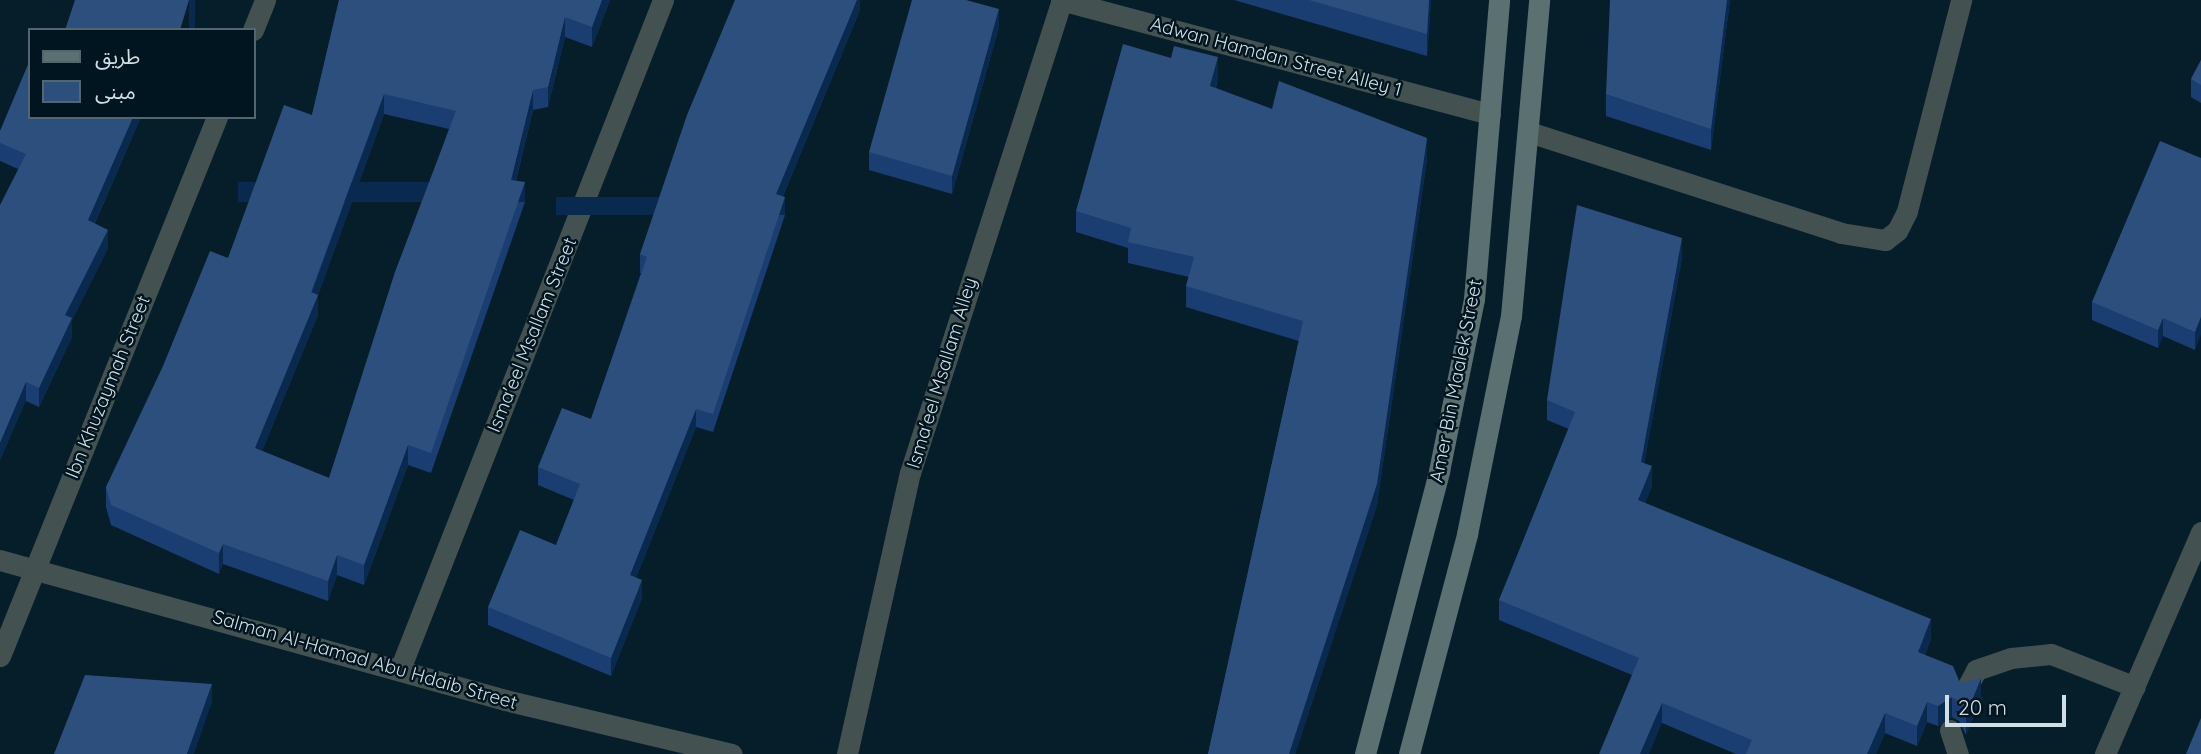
<!DOCTYPE html>
<html>
<head>
<meta charset="utf-8">
<style>
  body { margin:0 }
  #map { position:relative; width:2201px; height:754px; overflow:hidden; background:#051e29; font-family:Quicksand,"Noto Sans Arabic",sans-serif }
  div>[style] { position:absolute }
  [style*='--x'] { left:calc(var(--x)*1px); top:calc(var(--y)*1px); width:calc(var(--w)*1px); rotate:calc(var(--a)*1deg) }
  .lane>* { height:21px; margin:-10.5px; padding:0 10.5px; transform-origin:10.5px; border-radius:10.5px; background:#445151 }
  .street>* { height:21px; margin:-10.5px; padding:0 10.5px; transform-origin:10.5px; border-radius:10.5px; background:#445151 }
  .secondary>* { height:21px; margin:-10.5px; padding:0 10.5px; transform-origin:10.5px; border-radius:10.5px; background:#5b7070 }
  .wall>* { inset:0; background:#1a3d72 }
  .shaded-wall>* { inset:0; background:#09294f; transform-origin:0 0 }
  .building>* { inset:0; background:#2d4f7e }
  span { translate:-50% -50%; white-space:nowrap; text-align:center; line-height:1.15; -webkit-text-stroke:5px #00151f; paint-order:stroke }
  .street-label { font-size:19px; color:#d0dfe6 }
  .legend { position:absolute; left:28px; top:28px; width:228px; height:91px; box-sizing:border-box; background:#00151f; border:2px solid #53666f; margin:0; padding:9px 12px; list-style:none; font-size:21px; color:#d0dfe6 }
  .legend li { display:flex; align-items:center; gap:14px; height:35px }
  .legend b { width:35px; border:2px solid #53666f }
  .scale { position:absolute; left:1945px; top:695px; width:121px; height:32px; box-sizing:border-box; border:4px solid #d0dfe6; border-top:0; padding-left:9px; font-size:21px; line-height:24px; white-space:nowrap; color:#d0dfe6; -webkit-text-stroke:5px #00151f; paint-order:stroke }
</style>
</head>
<body>
<div id="map">
  <div class="lane">
    <i style="--x:1529;--y:132;--w:328;--a:17.9"></i>
    <i style="--x:1841;--y:233;--w:45;--a:9"></i>
    <i style="--x:1885;--y:240;--w:15;--a:-37"></i>
    <i style="--x:1897;--y:231;--w:22;--a:-63"></i>
    <i style="--x:1907;--y:211;--w:218;--a:-75.6"></i>
    <i style="--x:1965;--y:691;--w:24;--a:-62"></i>
    <i style="--x:1976;--y:670;--w:37;--a:-19"></i>
    <i style="--x:2011;--y:658;--w:40;--a:-5.7"></i>
    <i style="--x:2051;--y:654;--w:90;--a:21.4"></i>
    <i style="--x:1950;--y:730;--w:25;--a:72"></i>
  </div>
  <div class="street">
    <i style="--x:1061;--y:0;--w:444;--a:14.9"></i>
    <i style="--x:253;--y:30;--w:32;--a:-68"></i>
    <i style="--x:0;--y:560;--w:524;--a:15.49"></i>
    <i style="--x:505;--y:700;--w:233;--a:13.4"></i>
    <i style="--x:0;--y:656;--w:581;--a:-68.07"></i>
    <i style="--x:400;--y:669;--w:719;--a:-68.54"></i>
    <i style="--x:847;--y:754;--w:288;--a:-77.4"></i>
    <i style="--x:910;--y:473;--w:497;--a:-72.2"></i>
    <i style="--x:2105;--y:754;--w:242;--a:-66.6"></i>
  </div>
  <div class="secondary">
    <i style="--x:1365;--y:754;--w:293;--a:-75.3"></i>
    <i style="--x:1439;--y:471;--w:176;--a:-78.5"></i>
    <i style="--x:1474;--y:299;--w:300;--a:-85.2"></i>
    <i style="--x:1409;--y:754;--w:228;--a:-75.2"></i>
    <i style="--x:1467;--y:534;--w:222;--a:-78.6"></i>
    <i style="--x:1511;--y:316;--w:317;--a:-84.9"></i>
  </div>
  <div class="wall">
    <i style="clip-path:polygon(evenodd,339px 0,610px 0,592px 47px,565px 37px,548px 107px,533px 110px,516px 181px,525px 202px,431px 473px,408px 465px,364px 585px,337px 575px,328px 601px,223px 564px,219px 574px,111px 525px,106px 507px,106px 487px,228px 258px,312px 115px,339px 0,384px 114px,449px 129px,329px 478px,262px 451px,318px 315px,318px 295px,384px 114px)"></i>
    <i style="clip-path:polygon(860px 0,860px 10px,783px 196px,785px 215px,713px 432px,696px 427px,636px 578px,642px 598px,611px 676px,488px 625px,488px 607px,556px 545px,574px 500px,538px 485px,538px 467px,591px 419px,641px 273px,640px 273px,640px 254px)"></i>
    <i style="clip-path:polygon(1234px 0,1431px 0,1427px 56px)"></i>
    <i style="clip-path:polygon(1730px 0,1711px 150px,1606px 116px,1606px 94px)"></i>
    <i style="clip-path:polygon(999px 27px,952px 194px,869px 170px,869px 152px)"></i>
    <i style="clip-path:polygon(2201px 60px,2201px 103px,2191px 97px,2191px 79px)"></i>
    <i style="clip-path:polygon(1218px 78px,1216px 88px,1272px 109px,1427px 159px,1377px 505px,1295px 754px,1208px 754px,1299px 341px,1186px 307px,1186px 286px,1189px 277px,1128px 263px,1128px 248px,1076px 232px,1076px 211px)"></i>
    <i style="clip-path:polygon(30px 117px,141px 117px,95px 223px,108px 248px,72px 320px,72px 337px,39px 407px,26px 401px,18px 169px,0 161px,0 131px)"></i>
    <i style="clip-path:polygon(2201px 158px,2195px 350px,2163px 336px,2158px 348px,2092px 320px,2092px 302px)"></i>
    <i style="clip-path:polygon(1682px 258px,1644px 463px,1652px 486px,1645px 503px,1931px 639px,1925px 655px,1960px 683px,1981px 698px,1966px 735px,1959px 721px,1952px 717px,1938px 726px,1927px 722px,1917px 746px,1885px 733px,1876px 754px,1736px 754px,1662px 723px,1632px 675px,1499px 620px,1499px 600px,1569px 429px,1547px 420px,1547px 400px)"></i>
  </div>
  <div class="shaded-wall">
    <i style="left:189px;top:0;width:6px;height:31px"></i>
    <i style="clip-path:polygon(602px 0,610px 0,592px 47px,592px 27px)"></i>
    <i style="clip-path:polygon(857px 0,860px 0,860px 10px,776px 212px,776px 194px)"></i>
    <i style="clip-path:polygon(1429px 0,1431px 0,1427px 56px,1427px 34px)"></i>
    <i style="clip-path:polygon(1727px 0,1730px 0,1711px 150px,1711px 129px)"></i>
    <i style="clip-path:polygon(999px 9px,999px 27px,952px 194px,952px 176px)"></i>
    <i style="clip-path:polygon(565px 17px,565px 37px,548px 107px,548px 87px)"></i>
    <i style="clip-path:polygon(1218px 57px,1218px 78px,1210px 107px,1210px 86px)"></i>
    <i style="clip-path:polygon(533px 90px,533px 110px,511px 200px,511px 180px)"></i>
    <i style="clip-path:polygon(384px 94px,384px 114px,315px 304px,318px 295px,318px 315px,255px 468px,255px 448px)"></i>
    <i style="clip-path:polygon(133px 117px,141px 117px,88px 238px,88px 220px)"></i>
    <i style="clip-path:polygon(1427px 138px,1427px 159px,1377px 505px,1295px 754px,1289px 754px)"></i>
    <i style="left:525px;top:182px;width:20px;height:287px;rotate:90deg"></i>
    <i style="left:785px;top:197px;width:18px;height:229px;rotate:90deg"></i>
    <i style="clip-path:polygon(108px 230px,108px 248px,72px 320px,72px 337px,39px 407px,39px 388px,65px 315px)"></i>
    <i style="clip-path:polygon(1682px 238px,1682px 258px,1641px 482px,1641px 462px)"></i>
    <i style="clip-path:polygon(2201px 317px,2201px 335px,2195px 350px,2195px 332px)"></i>
    <i style="clip-path:polygon(2163px 318px,2163px 336px,2158px 348px,2158px 330px)"></i>
    <i style="clip-path:polygon(26px 382px,26px 401px,0 461px,0 443px)"></i>
    <i style="clip-path:polygon(696px 409px,696px 427px,630px 593px,630px 575px)"></i>
    <i style="clip-path:polygon(408px 445px,408px 465px,364px 585px,364px 565px)"></i>
    <i style="clip-path:polygon(1652px 466px,1652px 486px,1638px 520px,1638px 500px)"></i>
    <i style="clip-path:polygon(223px 544px,223px 564px,219px 574px,219px 553px)"></i>
    <i style="clip-path:polygon(337px 555px,337px 575px,328px 601px,328px 581px)"></i>
    <i style="clip-path:polygon(642px 580px,642px 598px,611px 676px,611px 658px)"></i>
    <i style="clip-path:polygon(1931px 619px,1931px 639px,1918px 672px,1918px 652px)"></i>
    <i style="clip-path:polygon(1981px 678px,1981px 698px,1966px 735px,1966px 715px)"></i>
    <i style="clip-path:polygon(212px 684px,212px 702px,194px 754px,187px 754px)"></i>
    <i style="clip-path:polygon(1952px 697px,1952px 717px,1938px 726px,1938px 706px)"></i>
    <i style="clip-path:polygon(1927px 702px,1927px 722px,1917px 746px,1917px 726px)"></i>
    <i style="clip-path:polygon(1662px 703px,1662px 723px,1649px 754px,1640px 754px)"></i>
    <i style="clip-path:polygon(1885px 713px,1885px 733px,1876px 754px,1867px 754px)"></i>
  </div>
  <div class="building">
    <i style="clip-path:polygon(75px 0,189px 0,180px 30px,65px 30px)"></i>
    <i style="clip-path:polygon(evenodd,339px 0,602px 0,592px 27px,565px 17px,548px 87px,533px 90px,511px 180px,525px 182px,431px 453px,408px 445px,364px 565px,337px 555px,328px 581px,223px 544px,219px 553px,111px 505px,106px 487px,163px 366px,210px 251px,228px 258px,284px 105px,312px 115px,339px 0,384px 94px,456px 111px,395px 272px,329px 478px,255px 448px,318px 295px,311px 292px,384px 94px)"></i>
    <i style="clip-path:polygon(735px 0,857px 0,776px 194px,785px 197px,713px 414px,696px 409px,630px 575px,642px 580px,611px 658px,488px 607px,520px 530px,556px 545px,580px 484px,538px 467px,562px 408px,591px 419px,647px 257px,640px 254px,687px 115px)"></i>
    <i style="clip-path:polygon(912px 0,966px 0,999px 9px,952px 176px,869px 152px)"></i>
    <i style="clip-path:polygon(1309px 0,1429px 0,1427px 34px)"></i>
    <i style="clip-path:polygon(1610px 0,1727px 0,1711px 129px,1606px 94px)"></i>
    <i style="clip-path:polygon(1123px 44px,1171px 58px,1174px 46px,1218px 57px,1210px 86px,1272px 109px,1279px 81px,1427px 138px,1377px 484px,1289px 754px,1208px 754px,1303px 321px,1186px 286px,1194px 257px,1128px 242px,1131px 228px,1076px 211px)"></i>
    <i style="clip-path:polygon(2201px 60px,2201px 85px,2191px 79px)"></i>
    <i style="clip-path:polygon(29px 62px,30px 117px,133px 117px,88px 220px,108px 230px,65px 315px,72px 318px,39px 388px,26px 382px,0 443px,0 205px,26px 154px,0 143px,0 131px)"></i>
    <i style="clip-path:polygon(2160px 141px,2201px 158px,2201px 317px,2195px 332px,2163px 318px,2158px 330px,2092px 302px)"></i>
    <i style="clip-path:polygon(1577px 205px,1682px 238px,1641px 462px,1652px 466px,1638px 500px,1931px 619px,1918px 652px,1953px 666px,1960px 683px,1981px 678px,1966px 715px,1959px 701px,1952px 697px,1938px 706px,1927px 702px,1917px 726px,1885px 713px,1867px 754px,1746px 754px,1752px 740px,1662px 703px,1640px 754px,1599px 754px,1639px 658px,1499px 600px,1575px 412px,1547px 400px)"></i>
    <i style="clip-path:polygon(85px 675px,212px 684px,187px 754px,54px 754px)"></i>
    <i style="clip-path:polygon(2201px 718px,2201px 754px,2186px 754px)"></i>
  </div>
  <div class="street-label">
    <span style="left:1276px;top:57px;rotate:15deg">Adwan Hamdan Street Alley 1</span>
    <span style="left:532px;top:335px;rotate:-68deg">Isma'eel Msallam Street</span>
    <span style="left:942px;top:373px;rotate:-73deg">Isma'eel Msallam Alley</span>
    <span style="left:1456px;top:381px;rotate:-79deg">Amer Bin Maalek Street</span>
    <span style="left:108px;top:387px;rotate:-68deg">Ibn Khuzaymah Street</span>
    <span style="left:365px;top:660px;rotate:16deg">Salman Al-Hamad Abu Hdaib Street</span>
  </div>
  <ul class="legend">
  <li><b style="height:9px;background:#5b7070"></b>طريق</li>
  <li><b style="height:19px;background:#2d4f7e"></b>مبنى</li>
  </ul>
  <div class="scale">20 m</div>
</div>
</body>
</html>
